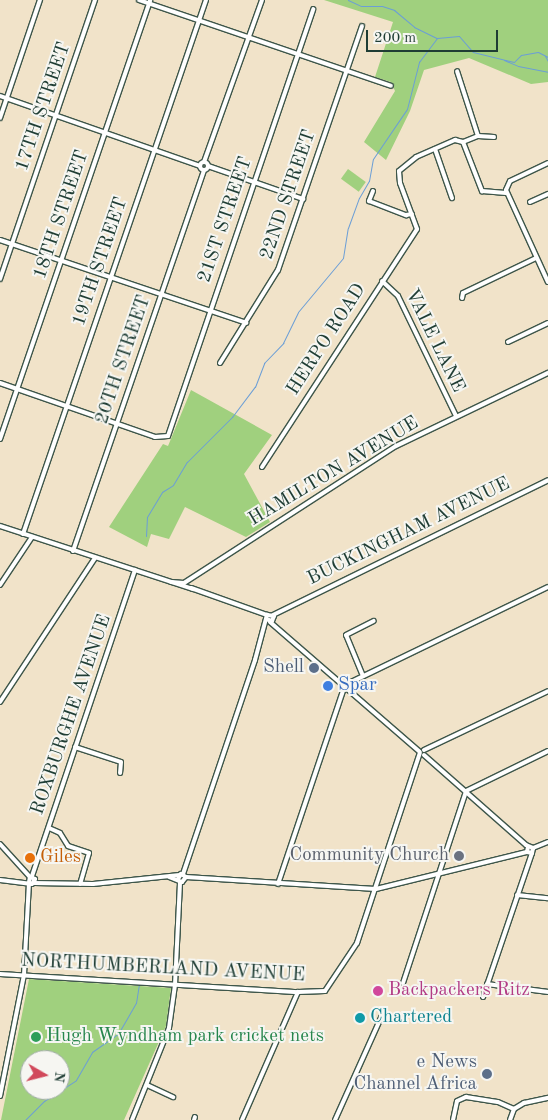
<!DOCTYPE html>
<html>
<head>
<meta charset="utf-8">
<style>
  body { margin:0 }
  #map { position:relative; width:548px; height:1120px; overflow:hidden; background:#f1e3c9; font-family:"Old Standard TT",serif }
  div>[style] { position:absolute }
  [style*='--x'] { left:calc(var(--x)*1px); top:calc(var(--y)*1px); width:calc(var(--w)*1px); rotate:calc(var(--a)*1deg) }
  .green>* { inset:0; background:#a0d07e; transform-origin:0 0 }
  .stream>* { height:1px; margin:-0.5px; padding:0 0.5px; transform-origin:0.5px; border-radius:0.5px; background:#6b9ed6 }
  .roads { filter:drop-shadow(1px 0 #3e564a) drop-shadow(-1px 0 #3e564a) drop-shadow(0 1px #3e564a) drop-shadow(0 -1px #3e564a) }
  .minor>* { height:4px; margin:-2px; padding:0 2px; transform-origin:2px; border-radius:2px; background:#fff }
  .minor>.ring { margin:-2px; padding:0; box-sizing:content-box; background:none; border:4px solid #fff; border-radius:50% }
  .dots>* { width:14px; height:14px; translate:-50% -50%; box-sizing:border-box; border:2px solid #f6f6f2; border-radius:50% }
  span { translate:-50% -50%; white-space:nowrap; text-align:center; line-height:1.15; -webkit-text-stroke:4px #f6f6f2; paint-order:stroke }
  .street-label { font-size:19px; color:#1f3d34 }
  .service-label { font-size:19px; color:#4e5e75 }
  .right { translate:-100% -50%; text-align:right }
  .shop-label { font-size:19px; color:#366cbe }
  .left { translate:0 -50%; text-align:left }
  .worship-label { font-size:19px; color:#5b616d }
  .food-label { font-size:19px; color:#c56008 }
  .hotel-label { font-size:19px; color:#b23c85 }
  .culture-label { font-size:19px; color:#0d838f }
  .leisure-label { font-size:19px; color:#27864d }
  .north { position:absolute; left:20px; top:1050px; width:50px; height:50px; box-sizing:border-box; background:#f6f6f2; border:1px solid #a0aca6; border-radius:50%; rotate:98deg; font-size:14px; font-weight:700; line-height:20px; text-align:center; color:#1f3d34 }
  .north::after { content:''; display:block; margin:auto; width:18px; height:22px; background:#d1495b; clip-path:polygon(50% 0,100% 100%,50% 72%,0 100%) }
  .scale { position:absolute; left:366px; top:30px; width:132px; height:22px; box-sizing:border-box; border:2px solid #1f3d34; border-top:0; padding-left:6px; font-size:15px; line-height:18px; white-space:nowrap; color:#1f3d34; -webkit-text-stroke:4px #f6f6f2; paint-order:stroke }
</style>
</head>
<body>
<div id="map">
  <div class="green">
    <i style="clip-path:polygon(324px 0,548px 0,548px 82px,531px 84px,469px 58px,424px 70px,410px 111px,386px 160px,364px 142px,395px 91px,391px 82px,375px 77px,393px 22px)"></i>
    <i style="left:348px;top:169px;width:22px;height:12px;rotate:36deg"></i>
    <i style="clip-path:polygon(191px 390px,272px 435px,244px 474px,270px 522px,246px 537px,185px 507px,169px 539px,151px 534px,147px 547px,109px 527px,163px 444px,168px 446px)"></i>
    <i style="clip-path:polygon(evenodd,29px 979px,171px 988px,166px 1026px,124px 1120px,1px 1120px,29px 979px,30px 1060px,60px 1060px,60px 1090px,30px 1090px,30px 1060px)"></i>
  </div>
  <div class="stream">
    <i style="--x:348;--y:0;--w:14;--a:25"></i>
    <i style="--x:361;--y:6;--w:21;--a:0"></i>
    <i style="--x:382;--y:6;--w:13;--a:18"></i>
    <i style="--x:394;--y:10;--w:26;--a:40"></i>
    <i style="--x:414;--y:27;--w:25;--a:26"></i>
    <i style="--x:437;--y:38;--w:22;--a:-5"></i>
    <i style="--x:459;--y:36;--w:21;--a:49"></i>
    <i style="--x:473;--y:52;--w:42;--a:13.7"></i>
    <i style="--x:514;--y:62;--w:10;--a:-45"></i>
    <i style="--x:521;--y:55;--w:17;--a:-10"></i>
    <i style="--x:538;--y:52;--w:11;--a:27"></i>
    <i style="--x:545;--y:56;--w:6;--a:59"></i>
    <i style="--x:504;--y:60;--w:15;--a:23"></i>
    <i style="--x:518;--y:66;--w:31;--a:11"></i>
    <i style="--x:548;--y:69;--w:1;--a:90"></i>
    <i style="--x:146;--y:536;--w:19;--a:-87"></i>
    <i style="--x:147;--y:517;--w:29;--a:-59"></i>
    <i style="--x:162;--y:492;--w:13;--a:-32"></i>
    <i style="--x:173;--y:485;--w:27;--a:-59"></i>
    <i style="--x:187;--y:462;--w:64;--a:-45"></i>
    <i style="--x:232;--y:417;--w:38;--a:-53"></i>
    <i style="--x:255;--y:387;--w:26;--a:-69"></i>
    <i style="--x:264;--y:363;--w:28;--a:-46"></i>
    <i style="--x:283;--y:343;--w:34;--a:-64"></i>
    <i style="--x:298;--y:312;--w:70;--a:-50.2"></i>
    <i style="--x:343;--y:258;--w:30;--a:-81"></i>
    <i style="--x:348;--y:228;--w:32;--a:-70"></i>
    <i style="--x:359;--y:198;--w:20;--a:-60"></i>
    <i style="--x:369;--y:181;--w:22;--a:-80"></i>
    <i style="--x:373;--y:159;--w:60;--a:-55.8"></i>
    <i style="--x:407;--y:109;--w:49;--a:-75.7"></i>
    <i style="--x:419;--y:62;--w:30;--a:-53"></i>
    <i style="--x:25;--y:1120;--w:27;--a:-45"></i>
    <i style="--x:44;--y:1101;--w:38;--a:-33"></i>
    <i style="--x:76;--y:1080;--w:32;--a:-60"></i>
    <i style="--x:92;--y:1052;--w:32;--a:-35"></i>
    <i style="--x:118;--y:1034;--w:36;--a:-60"></i>
    <i style="--x:136;--y:1003;--w:19;--a:-81"></i>
  </div>
  <div class="roads">
    <div class="minor">
      <i style="--x:139;--y:0;--w:266;--a:18.8"></i>
      <i style="--x:0;--y:96;--w:212;--a:19.3"></i>
      <i style="--x:0;--y:118;--w:125;--a:-71.3"></i>
      <i style="--x:478;--y:136;--w:16;--a:4"></i>
      <i style="--x:463;--y:142;--w:53;--a:68.8"></i>
      <i style="--x:482;--y:191;--w:24;--a:5"></i>
      <i style="--x:435;--y:149;--w:52;--a:70.9"></i>
      <i style="--x:204;--y:162;--w:172;--a:-70.3"></i>
      <i class="ring" style="left:200px;top:162px;width:4px;height:4px"></i>
      <i style="--x:548;--y:163;--w:42;--a:154.7"></i>
      <i style="--x:510;--y:181;--w:10;--a:114"></i>
      <i style="--x:506;--y:190;--w:101;--a:65.5"></i>
      <i style="--x:208;--y:166;--w:101;--a:19.2"></i>
      <i style="--x:373;--y:191;--w:11;--a:112"></i>
      <i style="--x:369;--y:201;--w:40;--a:21"></i>
      <i style="--x:406;--y:215;--w:6;--a:-9"></i>
      <i style="--x:530;--y:202;--w:20;--a:-24"></i>
      <i style="--x:0;--y:240;--w:260;--a:18.6"></i>
      <i style="--x:0;--y:279;--w:295;--a:-71.2"></i>
      <i style="--x:382;--y:281;--w:22;--a:43"></i>
      <i style="--x:398;--y:296;--w:133;--a:64.2"></i>
      <i style="--x:462;--y:298;--w:5;--a:-79"></i>
      <i style="--x:463;--y:293;--w:81;--a:-25.6"></i>
      <i style="--x:508;--y:342;--w:44;--a:-25.4"></i>
      <i style="--x:220;--y:363;--w:110;--a:-58.1"></i>
      <i style="--x:278;--y:270;--w:258;--a:-71"></i>
      <i style="--x:0;--y:383;--w:164;--a:19.2"></i>
      <i style="--x:155;--y:437;--w:13;--a:-4"></i>
      <i style="--x:168;--y:436;--w:451;--a:-71.2"></i>
      <i style="--x:0;--y:439;--w:464;--a:-71.1"></i>
      <i style="--x:262;--y:467;--w:284;--a:-56.9"></i>
      <i style="--x:417;--y:229;--w:49;--a:-110.3"></i>
      <i style="--x:400;--y:183;--w:12;--a:-95"></i>
      <i style="--x:399;--y:171;--w:22;--a:-39"></i>
      <i style="--x:416;--y:157;--w:43;--a:-23.6"></i>
      <i style="--x:455;--y:140;--w:8;--a:14"></i>
      <i style="--x:463;--y:142;--w:16;--a:-22"></i>
      <i style="--x:478;--y:136;--w:68;--a:-107.9"></i>
      <i style="--x:0;--y:526;--w:203;--a:18.1"></i>
      <i style="--x:23;--y:534;--w:564;--a:-71.08"></i>
      <i style="--x:73;--y:551;--w:403;--a:-71"></i>
      <i style="--x:171;--y:582;--w:13;--a:4"></i>
      <i style="--x:184;--y:583;--w:252;--a:-32.9"></i>
      <i style="--x:396;--y:446;--w:169;--a:-25.7"></i>
      <i style="--x:0;--y:585;--w:58;--a:-56.3"></i>
      <i style="--x:191;--y:588;--w:81;--a:19.6"></i>
      <i style="--x:273;--y:615;--w:306;--a:-26.1"></i>
      <i style="--x:270;--y:622;--w:198;--a:40.9"></i>
      <i style="--x:363;--y:676;--w:44;--a:-112.5"></i>
      <i style="--x:346;--y:635;--w:31;--a:-27"></i>
      <i style="--x:0;--y:702;--w:173;--a:-56.6"></i>
      <i style="--x:75;--y:747;--w:48;--a:18.1"></i>
      <i style="--x:121;--y:762;--w:11;--a:95"></i>
      <i style="--x:424;--y:750;--w:137;--a:-25.4"></i>
      <i style="--x:424;--y:755;--w:136;--a:41.4"></i>
      <i style="--x:526;--y:845;--w:8;--a:23"></i>
      <i style="--x:533;--y:848;--w:5;--a:101"></i>
      <i style="--x:532;--y:853;--w:5;--a:-169"></i>
      <i style="--x:527;--y:852;--w:5;--a:-79"></i>
      <i style="--x:49;--y:828;--w:12;--a:24"></i>
      <i style="--x:60;--y:833;--w:15;--a:58"></i>
      <i style="--x:68;--y:846;--w:22;--a:18"></i>
      <i style="--x:89;--y:853;--w:32;--a:106"></i>
      <i style="--x:0;--y:844;--w:45;--a:47.7"></i>
      <i style="--x:533;--y:848;--w:16;--a:-22"></i>
      <i style="--x:183;--y:874;--w:226;--a:-71.4"></i>
      <i style="--x:255;--y:660;--w:47;--a:-75.1"></i>
      <i style="--x:267;--y:615;--w:7;--a:8"></i>
      <i style="--x:274;--y:616;--w:5;--a:112"></i>
      <i style="--x:272;--y:621;--w:6;--a:-162"></i>
      <i style="--x:32;--y:876;--w:323;--a:-71.4"></i>
      <i style="--x:169;--y:877;--w:14;--a:21"></i>
      <i style="--x:182;--y:882;--w:6;--a:-51"></i>
      <i style="--x:186;--y:877;--w:6;--a:-149"></i>
      <i style="--x:181;--y:874;--w:6;--a:121"></i>
      <i style="--x:186;--y:877;--w:190;--a:3.6"></i>
      <i style="--x:376;--y:889;--w:155;--a:-13.8"></i>
      <i style="--x:0;--y:880;--w:32;--a:7"></i>
      <i style="--x:32;--y:884;--w:6;--a:-59"></i>
      <i style="--x:35;--y:879;--w:5;--a:-158"></i>
      <i style="--x:30;--y:877;--w:5;--a:101"></i>
      <i style="--x:34;--y:883;--w:59;--a:1"></i>
      <i style="--x:93;--y:884;--w:87;--a:-5.9"></i>
      <i style="--x:278;--y:884;--w:210;--a:-71.4"></i>
      <i style="--x:345;--y:685;--w:225;--a:-25.8"></i>
      <i style="--x:517;--y:895;--w:31;--a:6"></i>
      <i style="--x:0;--y:974;--w:299;--a:3.5"></i>
      <i style="--x:298;--y:992;--w:27;--a:-2"></i>
      <i style="--x:325;--y:991;--w:58;--a:-56.3"></i>
      <i style="--x:357;--y:943;--w:200;--a:-71.7"></i>
      <i style="--x:403;--y:983;--w:202;--a:-71.8"></i>
      <i style="--x:466;--y:791;--w:91;--a:-26"></i>
      <i style="--x:487;--y:984;--w:62;--a:7.5"></i>
      <i style="--x:483;--y:997;--w:152;--a:-71.2"></i>
      <i style="--x:147;--y:1085;--w:29;--a:25"></i>
      <i style="--x:0;--y:1096;--w:123;--a:-78.8"></i>
      <i style="--x:24;--y:975;--w:92;--a:-86.9"></i>
      <i style="--x:132;--y:1120;--w:99;--a:-68.1"></i>
      <i style="--x:169;--y:1028;--w:43;--a:-82.1"></i>
      <i style="--x:175;--y:985;--w:103;--a:-87.2"></i>
      <i style="--x:194;--y:1120;--w:3;--a:-72"></i>
      <i style="--x:242;--y:1120;--w:140;--a:-66.4"></i>
      <i style="--x:335;--y:1120;--w:117;--a:-65.8"></i>
      <i style="--x:453;--y:1120;--w:19;--a:-78"></i>
      <i style="--x:457;--y:1101;--w:10;--a:-24"></i>
      <i style="--x:466;--y:1097;--w:32;--a:9"></i>
      <i style="--x:498;--y:1102;--w:17;--a:24"></i>
      <i style="--x:510;--y:1120;--w:12;--a:-70"></i>
      <i style="--x:514;--y:1109;--w:12;--a:-31"></i>
      <i style="--x:524;--y:1103;--w:25;--a:-12"></i>
    </div>
  </div>
  <div class="dots">
    <i style="left:314px;top:668px;background:#5c6f8a"></i>
    <i style="left:328px;top:686px;background:#3f7fe0"></i>
    <i style="left:459px;top:856px;background:#6b7280"></i>
    <i style="left:30px;top:858px;background:#e8710a"></i>
    <i style="left:378px;top:991px;background:#d1479c"></i>
    <i style="left:360px;top:1018px;background:#0f9aa8"></i>
    <i style="left:36px;top:1037px;background:#2e9e5b"></i>
    <i style="left:487px;top:1074px;background:#5c6f8a"></i>
  </div>
  <div class="street-label">
    <span style="left:44px;top:107px;rotate:-71deg">17TH STREET</span>
    <span style="left:289px;top:195px;rotate:-71deg">22ND STREET</span>
    <span style="left:62px;top:215px;rotate:-71deg">18TH STREET</span>
    <span style="left:226px;top:220px;rotate:-71deg">21ST STREET</span>
    <span style="left:101px;top:262px;rotate:-71deg">19TH STREET</span>
    <span style="left:327px;top:340px;rotate:-57deg">HERPO ROAD</span>
    <span style="left:434px;top:341px;rotate:64deg">VALE LANE</span>
    <span style="left:124px;top:360px;rotate:-71deg">20TH STREET</span>
    <span style="left:334px;top:472px;rotate:-31deg">HAMILTON AVENUE</span>
    <span style="left:409px;top:532px;rotate:-26deg">BUCKINGHAM AVENUE</span>
    <span style="left:72px;top:715px;rotate:-71deg">ROXBURGHE AVENUE</span>
    <span style="left:163px;top:969px;rotate:3deg">NORTHUMBERLAND AVENUE</span>
  </div>
  <div class="service-label">
    <span class="right" style="left:304px;top:668px">Shell</span>
    <span class="right" style="left:477px;top:1074px">e News<br>Channel Africa</span>
  </div>
  <div class="shop-label">
    <span class="left" style="left:338px;top:686px">Spar</span>
  </div>
  <div class="worship-label">
    <span class="right" style="left:449px;top:856px">Community Church</span>
  </div>
  <div class="food-label">
    <span class="left" style="left:40px;top:858px">Giles</span>
  </div>
  <div class="hotel-label">
    <span class="left" style="left:388px;top:991px">Backpackers Ritz</span>
  </div>
  <div class="culture-label">
    <span class="left" style="left:370px;top:1018px">Chartered</span>
  </div>
  <div class="leisure-label">
    <span class="left" style="left:46px;top:1037px">Hugh Wyndham park cricket nets</span>
  </div>
  <div class="north">N</div>
  <div class="scale">200 m</div>
</div>
</body>
</html>
